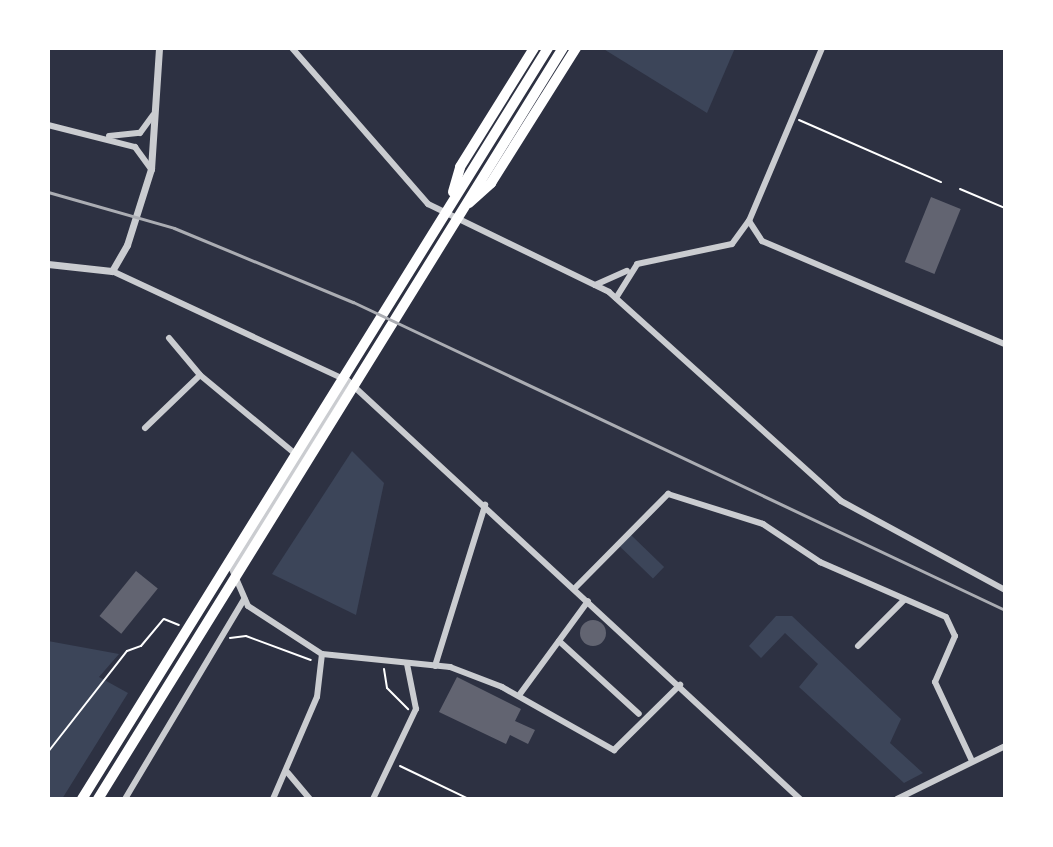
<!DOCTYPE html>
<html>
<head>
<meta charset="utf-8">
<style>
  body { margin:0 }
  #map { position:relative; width:1053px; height:847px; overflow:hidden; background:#2d3142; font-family:"Source Sans 3",sans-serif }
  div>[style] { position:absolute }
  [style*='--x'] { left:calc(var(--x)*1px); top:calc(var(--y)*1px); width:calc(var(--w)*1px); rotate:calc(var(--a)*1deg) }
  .green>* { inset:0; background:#3c4559; transform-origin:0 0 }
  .building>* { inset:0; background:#626471; transform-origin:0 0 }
  .round { border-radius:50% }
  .path>* { height:2px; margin:-1px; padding:0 1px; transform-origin:1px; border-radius:1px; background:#fff }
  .minor>* { height:6px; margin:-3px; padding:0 3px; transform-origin:3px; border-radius:3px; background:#caccd0 }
  .tertiary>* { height:7px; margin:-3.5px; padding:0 3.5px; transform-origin:3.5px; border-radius:3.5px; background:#caccd0 }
  .trunk>* { height:10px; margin:-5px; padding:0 5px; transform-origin:5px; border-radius:5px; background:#fff }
  .rail>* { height:3px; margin:-1.5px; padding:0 1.5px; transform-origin:1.5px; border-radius:1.5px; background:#abadb3 }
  span { translate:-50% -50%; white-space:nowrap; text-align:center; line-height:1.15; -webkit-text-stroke:8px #fff; paint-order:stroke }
  .frame { position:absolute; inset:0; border:50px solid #fff; pointer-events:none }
</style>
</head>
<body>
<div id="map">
  <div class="green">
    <i style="clip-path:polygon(602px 48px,735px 48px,707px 113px)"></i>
    <i style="clip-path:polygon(352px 451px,384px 483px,356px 615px,272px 574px)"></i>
    <i style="left:631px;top:535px;width:46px;height:16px;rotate:44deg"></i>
    <i style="clip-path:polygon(776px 616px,792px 616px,901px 719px,890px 743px,923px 773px,904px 783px,799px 687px,818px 664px,785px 633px,761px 658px,749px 646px)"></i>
    <i style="clip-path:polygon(48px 641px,119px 654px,99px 677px,128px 693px,62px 799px,48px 799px)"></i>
  </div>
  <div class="building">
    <i style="left:931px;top:197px;width:32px;height:70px;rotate:22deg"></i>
    <i style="left:136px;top:571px;width:28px;height:58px;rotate:39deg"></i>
    <i class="round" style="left:580px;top:620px;width:26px;height:26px"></i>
    <i style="clip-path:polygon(457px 677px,521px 709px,515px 721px,535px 730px,528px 744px,510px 735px,506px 744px,439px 712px)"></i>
  </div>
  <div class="path">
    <i style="--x:799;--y:120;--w:155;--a:23.6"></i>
    <i style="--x:960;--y:189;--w:49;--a:22.9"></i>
    <i style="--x:230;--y:638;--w:16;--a:-7"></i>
    <i style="--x:246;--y:636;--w:69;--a:20.3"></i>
    <i style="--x:384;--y:669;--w:19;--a:81"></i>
    <i style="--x:387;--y:688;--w:30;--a:45"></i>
    <i style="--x:48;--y:752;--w:128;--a:-52"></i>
    <i style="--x:127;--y:651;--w:15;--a:-20"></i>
    <i style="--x:141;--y:646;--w:35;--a:-50"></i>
    <i style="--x:164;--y:619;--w:16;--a:22"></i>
    <i style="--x:400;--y:766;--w:76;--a:25.6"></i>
  </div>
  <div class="minor">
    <i style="--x:292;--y:48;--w:207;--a:48.9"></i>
    <i style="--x:428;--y:204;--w:201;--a:25.9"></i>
    <i style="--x:609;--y:292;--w:312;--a:42"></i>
    <i style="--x:841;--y:501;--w:187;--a:28.5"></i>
    <i style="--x:48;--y:125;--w:90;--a:14.2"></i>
    <i style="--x:135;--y:147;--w:27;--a:54"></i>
    <i style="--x:109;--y:136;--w:31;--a:-6"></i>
    <i style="--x:140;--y:133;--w:22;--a:-54"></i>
    <i style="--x:749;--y:221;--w:24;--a:57"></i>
    <i style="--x:762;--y:241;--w:264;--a:23"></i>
    <i style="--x:112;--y:271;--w:260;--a:25"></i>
    <i style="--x:348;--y:381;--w:616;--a:42.76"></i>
    <i style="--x:595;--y:285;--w:35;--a:-24"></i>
    <i style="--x:616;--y:298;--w:40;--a:-58"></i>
    <i style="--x:637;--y:264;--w:97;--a:-11.9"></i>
    <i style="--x:732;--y:244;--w:29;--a:-54"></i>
    <i style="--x:749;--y:221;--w:188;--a:-67.1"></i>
    <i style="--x:169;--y:338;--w:48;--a:50"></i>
    <i style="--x:348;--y:381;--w:221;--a:121.7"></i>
    <i style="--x:232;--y:569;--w:40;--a:66.6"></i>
    <i style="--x:248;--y:606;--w:88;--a:33"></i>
    <i style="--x:322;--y:654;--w:129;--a:5.8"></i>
    <i style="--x:450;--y:667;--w:56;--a:21"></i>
    <i style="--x:502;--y:687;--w:129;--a:29.4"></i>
    <i style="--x:614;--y:750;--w:93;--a:-44.6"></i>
    <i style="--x:145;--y:428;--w:76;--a:-43.9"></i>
    <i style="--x:200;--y:375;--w:127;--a:39.6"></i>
    <i style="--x:574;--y:589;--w:134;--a:-45.3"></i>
    <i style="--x:668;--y:494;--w:100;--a:17.5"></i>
    <i style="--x:763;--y:524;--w:69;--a:33.7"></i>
    <i style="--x:820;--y:562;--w:137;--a:23.6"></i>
    <i style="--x:946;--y:617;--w:21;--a:65"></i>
    <i style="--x:955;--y:636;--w:50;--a:113.5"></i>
    <i style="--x:935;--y:682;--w:87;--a:64.9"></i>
    <i style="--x:559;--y:641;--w:108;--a:42.4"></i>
    <i style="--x:858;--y:646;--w:66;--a:-45"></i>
    <i style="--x:435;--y:666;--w:169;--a:-72.7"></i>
    <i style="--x:520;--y:694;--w:115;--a:-53.8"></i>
    <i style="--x:288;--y:773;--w:34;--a:50"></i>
    <i style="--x:125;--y:799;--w:233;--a:-59.2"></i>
    <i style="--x:273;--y:799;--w:111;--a:-66.7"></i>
    <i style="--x:317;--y:697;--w:43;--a:-83.4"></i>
    <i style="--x:373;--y:799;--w:100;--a:-64.5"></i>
    <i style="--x:416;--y:709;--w:46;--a:-101.3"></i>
    <i style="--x:897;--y:799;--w:120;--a:-26.1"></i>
  </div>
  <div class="tertiary">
    <i style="--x:48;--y:264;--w:64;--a:6.2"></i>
    <i style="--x:112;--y:271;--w:30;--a:-60"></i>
    <i style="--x:127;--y:245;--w:80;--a:-72.5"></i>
    <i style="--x:151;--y:169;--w:121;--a:-86.2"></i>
  </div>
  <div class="trunk">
    <i style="--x:453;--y:192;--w:26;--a:-74"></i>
    <i style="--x:460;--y:167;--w:140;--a:-58.1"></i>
    <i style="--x:469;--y:203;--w:30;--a:-42"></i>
    <i style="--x:491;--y:183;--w:160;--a:-57.8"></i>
    <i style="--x:82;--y:799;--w:884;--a:-58.18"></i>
    <i style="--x:98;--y:799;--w:883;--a:-58.24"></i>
  </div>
  <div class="rail">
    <i style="--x:48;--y:192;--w:131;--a:15.9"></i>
    <i style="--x:174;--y:228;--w:194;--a:22.5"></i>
    <i style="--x:353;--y:302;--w:721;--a:25.29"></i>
  </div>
  <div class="frame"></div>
</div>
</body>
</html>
